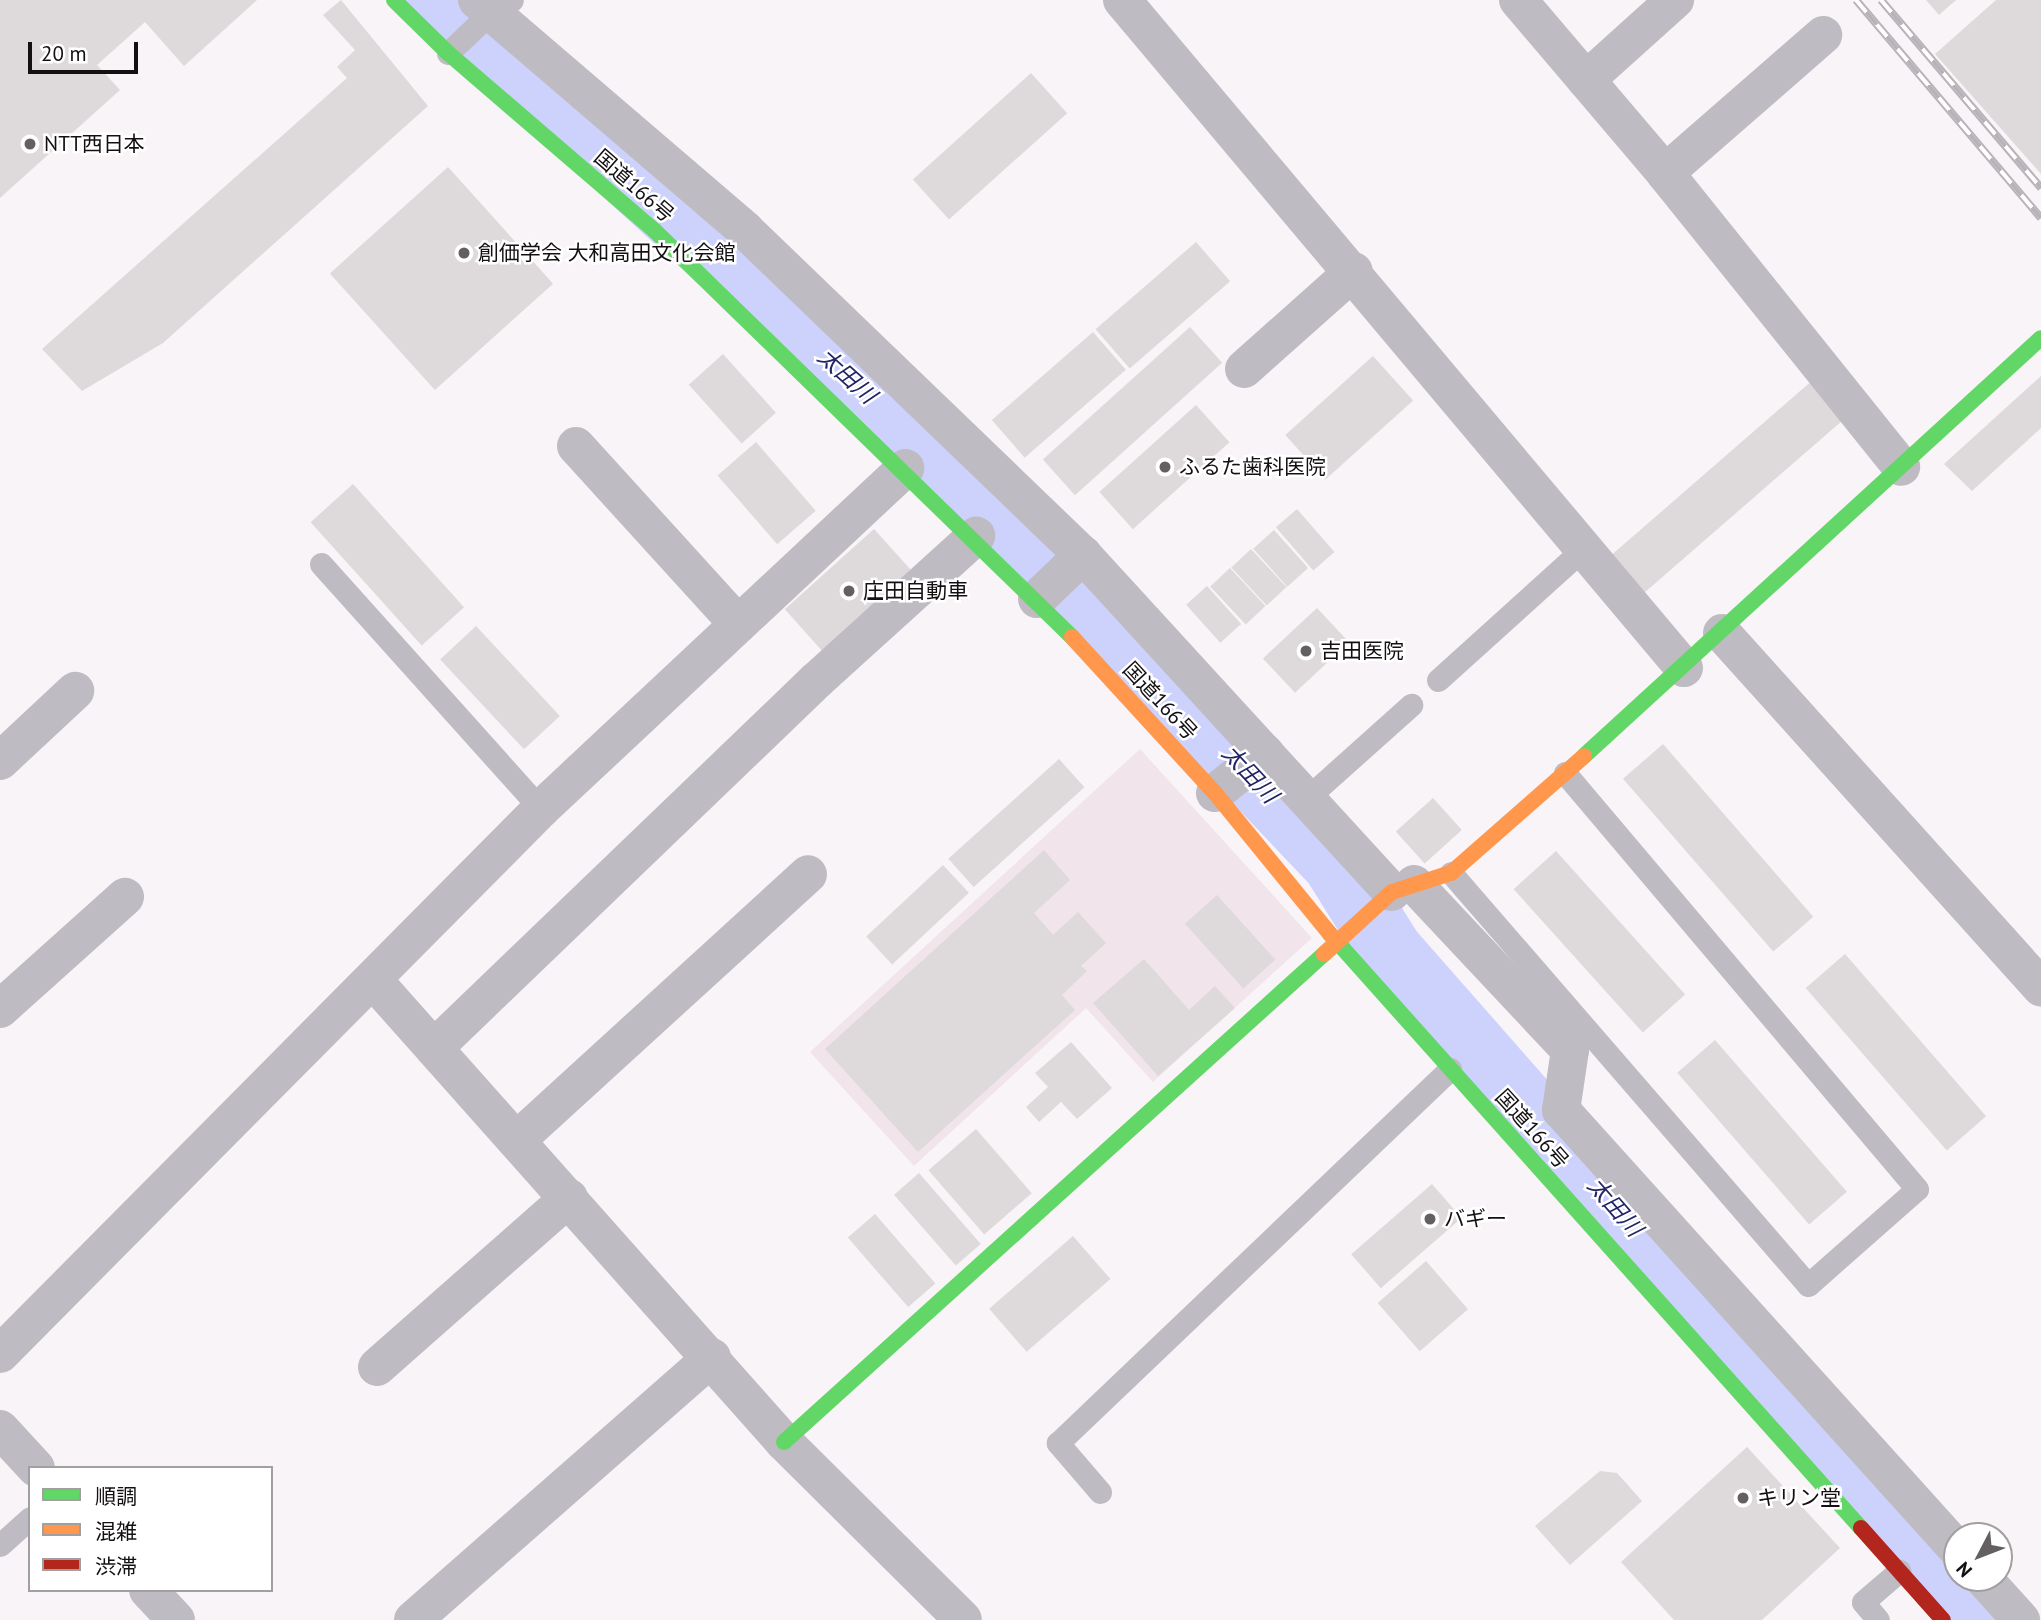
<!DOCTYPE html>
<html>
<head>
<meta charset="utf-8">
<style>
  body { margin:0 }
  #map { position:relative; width:2041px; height:1620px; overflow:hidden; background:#f9f4f7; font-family:"PT Sans","Noto Sans JP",sans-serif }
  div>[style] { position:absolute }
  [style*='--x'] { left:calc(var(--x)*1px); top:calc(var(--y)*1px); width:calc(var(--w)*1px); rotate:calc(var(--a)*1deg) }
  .built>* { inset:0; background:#f1e4eb }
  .river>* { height:66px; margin:-33px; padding:0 33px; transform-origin:33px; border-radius:33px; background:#ccd2fc }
  .building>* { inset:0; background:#ded9da; transform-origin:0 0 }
  .lane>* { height:23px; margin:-11.5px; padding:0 11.5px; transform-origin:11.5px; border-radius:11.5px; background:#bfbbc2 }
  .street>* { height:38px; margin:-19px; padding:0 19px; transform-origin:19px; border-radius:19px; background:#bfbbc2 }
  .fast>* { height:16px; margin:-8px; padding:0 8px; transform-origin:8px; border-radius:8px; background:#63d668 }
  .slow>* { height:16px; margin:-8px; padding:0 8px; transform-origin:8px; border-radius:8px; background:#ff974d }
  .jam>* { height:16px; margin:-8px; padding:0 8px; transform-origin:8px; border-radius:8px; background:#b3261e }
  .rail>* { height:8px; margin-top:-4px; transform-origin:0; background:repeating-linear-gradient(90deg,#fff 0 16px,#b8b3b9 0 32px); box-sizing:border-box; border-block:2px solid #b8b3b9 }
  .dots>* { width:19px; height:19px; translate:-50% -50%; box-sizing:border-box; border:4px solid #fff; border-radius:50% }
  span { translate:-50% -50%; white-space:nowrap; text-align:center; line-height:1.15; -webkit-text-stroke:5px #fff; paint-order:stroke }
  .poi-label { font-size:21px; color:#141012 }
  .left { translate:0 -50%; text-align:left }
  .street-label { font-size:21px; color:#141012 }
  .water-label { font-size:23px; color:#232466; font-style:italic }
  .legend { position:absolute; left:28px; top:1466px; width:245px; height:126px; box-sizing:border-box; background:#fff; border:2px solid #a19fa0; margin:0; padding:9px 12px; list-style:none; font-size:21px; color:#141012 }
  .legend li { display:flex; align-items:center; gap:14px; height:35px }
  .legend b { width:35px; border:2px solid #a19fa0 }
  .north { position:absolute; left:1943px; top:1522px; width:70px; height:70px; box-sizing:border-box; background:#fff; border:2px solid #a19fa0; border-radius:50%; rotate:228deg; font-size:19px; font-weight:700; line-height:28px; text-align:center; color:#141012 }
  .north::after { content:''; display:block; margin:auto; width:24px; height:32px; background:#646062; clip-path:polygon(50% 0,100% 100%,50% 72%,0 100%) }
  .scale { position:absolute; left:28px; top:42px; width:110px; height:32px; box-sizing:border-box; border:4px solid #141012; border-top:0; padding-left:9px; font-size:21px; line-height:24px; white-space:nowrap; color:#141012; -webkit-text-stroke:5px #fff; paint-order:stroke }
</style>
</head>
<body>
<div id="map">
  <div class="built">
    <i style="clip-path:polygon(1140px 749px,1312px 938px,1153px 1082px,1086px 1008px,914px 1166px,810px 1052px)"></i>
  </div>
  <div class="river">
    <i style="--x:437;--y:0;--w:813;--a:42.46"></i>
    <i style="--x:1037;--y:549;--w:433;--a:46.5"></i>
    <i style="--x:1335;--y:863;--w:104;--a:58"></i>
    <i style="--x:1390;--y:951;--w:518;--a:48.68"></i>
    <i style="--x:1732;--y:1340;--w:379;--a:47.6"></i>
  </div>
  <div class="building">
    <i style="clip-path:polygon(0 0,257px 0,184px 66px,145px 22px,97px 65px,120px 90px,0 198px)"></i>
    <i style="clip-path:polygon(341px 0,428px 106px,163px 343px,82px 391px,42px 349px,347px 78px,337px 67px,355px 50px,323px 15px)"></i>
    <i style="clip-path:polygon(1926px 0,1956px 0,1939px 15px)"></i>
    <i style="clip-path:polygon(1996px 0,2041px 0,2041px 174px,1935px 54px)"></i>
    <i style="left:1031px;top:73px;width:54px;height:159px;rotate:48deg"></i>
    <i style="left:448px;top:167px;width:157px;height:159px;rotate:48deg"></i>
    <i style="left:1196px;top:242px;width:52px;height:133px;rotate:49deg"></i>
    <i style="left:1190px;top:327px;width:48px;height:198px;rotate:48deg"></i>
    <i style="left:1093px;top:332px;width:50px;height:134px;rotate:49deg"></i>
    <i style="left:723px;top:354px;width:79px;height:46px;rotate:48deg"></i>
    <i style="left:1373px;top:356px;width:60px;height:118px;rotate:48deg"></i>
    <i style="clip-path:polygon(2041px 376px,2041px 428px,1972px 491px,1944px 464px)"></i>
    <i style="left:1814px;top:379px;width:50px;height:268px;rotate:49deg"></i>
    <i style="left:1196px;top:405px;width:50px;height:130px;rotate:48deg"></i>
    <i style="left:756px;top:442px;width:91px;height:51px;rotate:49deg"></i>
    <i style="left:353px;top:484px;width:166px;height:57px;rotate:48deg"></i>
    <i style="left:1297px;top:509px;width:57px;height:28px;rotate:49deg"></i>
    <i style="left:874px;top:529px;width:60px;height:120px;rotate:48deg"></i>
    <i style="left:1274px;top:530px;width:51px;height:28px;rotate:48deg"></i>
    <i style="left:1251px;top:549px;width:52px;height:27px;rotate:47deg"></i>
    <i style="left:1230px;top:568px;width:52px;height:27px;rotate:47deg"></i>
    <i style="left:1207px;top:586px;width:51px;height:28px;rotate:48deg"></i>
    <i style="left:1317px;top:608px;width:47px;height:74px;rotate:47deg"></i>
    <i style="left:476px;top:626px;width:123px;height:49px;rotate:47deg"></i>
    <i style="left:1663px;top:744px;width:229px;height:53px;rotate:49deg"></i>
    <i style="left:1059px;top:759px;width:38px;height:149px;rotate:48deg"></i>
    <i style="left:1433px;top:798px;width:43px;height:50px;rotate:48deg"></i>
    <i style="clip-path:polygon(1044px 850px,1070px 880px,1034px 913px,1053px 935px,1078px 912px,1106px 943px,1081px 966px,1087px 971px,1062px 995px,1075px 1010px,918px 1152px,825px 1049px)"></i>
    <i style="left:1556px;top:851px;width:193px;height:57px;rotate:48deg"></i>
    <i style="left:943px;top:865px;width:38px;height:105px;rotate:47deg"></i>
    <i style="left:1217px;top:895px;width:87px;height:43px;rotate:48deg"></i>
    <i style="left:1845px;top:954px;width:215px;height:52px;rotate:49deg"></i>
    <i style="clip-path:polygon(1144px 959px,1189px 1010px,1215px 986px,1235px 1008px,1158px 1076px,1093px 1003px)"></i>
    <i style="left:1715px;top:1040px;width:201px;height:50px;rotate:49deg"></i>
    <i style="clip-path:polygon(1071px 1042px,1112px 1088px,1077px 1119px,1061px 1102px,1039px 1122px,1026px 1107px,1048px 1087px,1035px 1073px)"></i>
    <i style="left:976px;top:1129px;width:85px;height:63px;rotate:49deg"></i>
    <i style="left:919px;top:1173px;width:94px;height:33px;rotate:49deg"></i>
    <i style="left:1432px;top:1184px;width:45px;height:107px;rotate:49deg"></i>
    <i style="left:875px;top:1214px;width:92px;height:36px;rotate:49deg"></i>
    <i style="left:1073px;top:1236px;width:57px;height:111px;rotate:49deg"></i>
    <i style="left:1426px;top:1261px;width:64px;height:64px;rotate:49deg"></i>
    <i style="clip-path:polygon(1747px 1447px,1840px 1548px,1762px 1620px,1674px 1620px,1621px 1562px)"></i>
    <i style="clip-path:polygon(1600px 1471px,1617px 1473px,1642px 1501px,1570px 1565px,1535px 1526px)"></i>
  </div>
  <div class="lane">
    <i style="--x:448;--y:53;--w:59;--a:-43.6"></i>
    <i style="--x:491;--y:12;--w:24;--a:-30"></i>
    <i style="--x:321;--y:564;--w:329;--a:48.1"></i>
    <i style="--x:1438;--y:680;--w:195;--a:-42.1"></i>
    <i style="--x:1307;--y:798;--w:140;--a:-41.8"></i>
    <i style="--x:1451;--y:873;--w:545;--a:49.09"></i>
    <i style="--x:1808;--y:1285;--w:145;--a:-41.4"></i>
    <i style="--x:1917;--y:1189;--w:545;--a:-130.24"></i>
    <i style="--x:1100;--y:1492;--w:65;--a:-130.6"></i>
    <i style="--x:1058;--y:1443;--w:542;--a:-43.65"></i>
    <i style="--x:0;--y:1545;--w:40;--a:-42"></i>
    <i style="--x:1878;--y:1620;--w:23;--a:-130"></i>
    <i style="--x:1863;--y:1602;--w:48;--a:-40.7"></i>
  </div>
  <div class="street">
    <i style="--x:477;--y:0;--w:353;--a:40.6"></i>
    <i style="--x:745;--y:230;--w:469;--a:43.9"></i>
    <i style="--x:1083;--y:555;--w:457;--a:47.5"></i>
    <i style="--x:1122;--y:0;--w:873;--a:49.93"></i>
    <i style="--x:1518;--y:0;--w:227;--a:49.6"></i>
    <i style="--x:1665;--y:173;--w:377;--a:51.2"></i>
    <i style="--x:1586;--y:80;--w:120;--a:-42"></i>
    <i style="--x:1665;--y:173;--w:210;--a:-41.1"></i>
    <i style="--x:1244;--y:369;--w:147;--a:-41.7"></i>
    <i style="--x:576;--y:446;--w:241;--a:47.7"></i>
    <i style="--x:1037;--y:599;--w:64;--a:-43.7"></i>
    <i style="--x:1722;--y:633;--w:477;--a:48"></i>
    <i style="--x:0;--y:761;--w:103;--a:-43"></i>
    <i style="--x:1215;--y:793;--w:64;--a:-38.7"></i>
    <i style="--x:1414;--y:884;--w:228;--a:46.8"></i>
    <i style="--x:1570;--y:1050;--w:61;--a:98.5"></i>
    <i style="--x:1561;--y:1110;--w:591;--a:47.95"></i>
    <i style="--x:374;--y:981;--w:617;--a:48.35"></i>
    <i style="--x:784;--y:1442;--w:252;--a:44.8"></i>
    <i style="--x:0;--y:1009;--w:168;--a:-41.9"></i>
    <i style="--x:434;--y:1048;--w:531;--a:-43.86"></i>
    <i style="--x:817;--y:680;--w:215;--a:-42.2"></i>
    <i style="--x:517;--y:1140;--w:394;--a:-42.4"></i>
    <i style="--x:0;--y:1354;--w:768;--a:-45.21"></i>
    <i style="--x:541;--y:809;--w:499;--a:-43.1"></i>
    <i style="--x:377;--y:1367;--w:256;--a:-41.4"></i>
    <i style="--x:0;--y:1429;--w:53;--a:47.3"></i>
    <i style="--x:1983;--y:1578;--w:57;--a:47.9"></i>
    <i style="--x:148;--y:1590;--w:41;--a:47"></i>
    <i style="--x:413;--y:1620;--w:398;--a:-41.3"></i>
  </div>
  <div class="fast">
    <i style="--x:394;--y:0;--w:76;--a:44.5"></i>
    <i style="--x:448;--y:53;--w:273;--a:40.7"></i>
    <i style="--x:655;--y:231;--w:582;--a:44.23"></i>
    <i style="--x:1584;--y:756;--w:619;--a:-42.45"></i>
    <i style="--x:1330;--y:934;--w:797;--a:48.21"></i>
    <i style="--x:784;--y:1442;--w:728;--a:-42.1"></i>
  </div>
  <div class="slow">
    <i style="--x:1072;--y:637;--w:212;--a:47.5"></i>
    <i style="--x:1215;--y:793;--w:182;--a:50.8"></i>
    <i style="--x:1324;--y:954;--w:92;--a:-42.4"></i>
    <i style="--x:1392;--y:892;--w:62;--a:-17.9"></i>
    <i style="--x:1451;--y:873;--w:177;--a:-41.3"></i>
  </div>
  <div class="jam">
    <i style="--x:1861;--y:1528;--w:123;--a:48.3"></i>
  </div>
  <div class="rail">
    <i style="--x:1856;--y:0;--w:286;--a:49.7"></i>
    <i style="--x:1881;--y:0;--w:247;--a:49.6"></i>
  </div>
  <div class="dots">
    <i style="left:30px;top:144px;background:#646062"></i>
    <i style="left:464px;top:253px;background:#646062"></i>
    <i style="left:1165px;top:467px;background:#646062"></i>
    <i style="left:849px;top:591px;background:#646062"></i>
    <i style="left:1306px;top:651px;background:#646062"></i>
    <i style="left:1430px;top:1219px;background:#646062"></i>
    <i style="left:1743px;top:1498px;background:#646062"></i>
  </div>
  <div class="poi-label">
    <span class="left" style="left:44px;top:144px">NTT西日本</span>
    <span class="left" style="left:478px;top:253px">創価学会 大和高田文化会館</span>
    <span class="left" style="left:1179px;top:467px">ふるた歯科医院</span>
    <span class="left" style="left:863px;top:591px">庄田自動車</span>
    <span class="left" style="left:1320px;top:651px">吉田医院</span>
    <span class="left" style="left:1444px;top:1219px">バギー</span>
    <span class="left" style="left:1757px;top:1498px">キリン堂</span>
  </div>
  <div class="street-label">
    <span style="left:634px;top:186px;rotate:41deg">国道166号</span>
    <span style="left:1160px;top:701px;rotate:47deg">国道166号</span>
    <span style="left:1532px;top:1129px;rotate:48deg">国道166号</span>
  </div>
  <div class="water-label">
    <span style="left:847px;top:376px;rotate:42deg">太田川</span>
    <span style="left:1250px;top:774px;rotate:47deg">太田川</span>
    <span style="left:1615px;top:1207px;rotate:49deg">太田川</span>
  </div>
  <ul class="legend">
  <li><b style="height:9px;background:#63d668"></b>順調</li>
  <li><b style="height:9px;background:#ff974d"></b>混雑</li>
  <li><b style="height:9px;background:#b3261e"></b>渋滞</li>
  </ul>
  <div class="north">N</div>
  <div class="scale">20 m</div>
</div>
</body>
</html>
